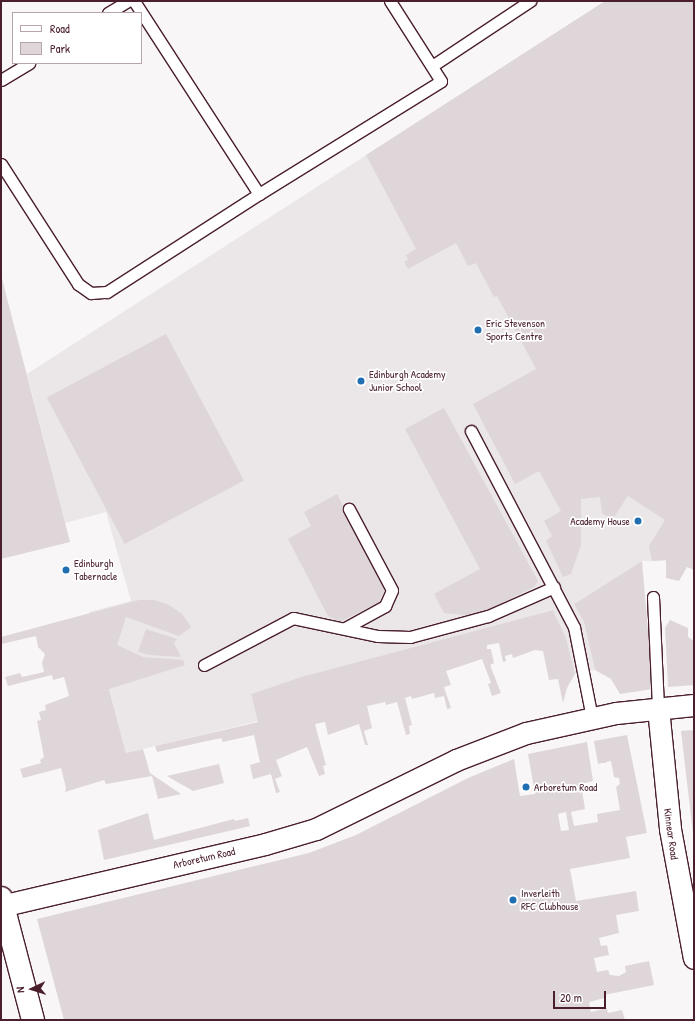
<!DOCTYPE html>
<html>
<head>
<meta charset="utf-8">
<style>
  body { margin:0 }
  #map { position:relative; width:695px; height:1021px; overflow:hidden; background:#f8f6f7; font-family:"Patrick Hand",sans-serif }
  div>[style] { position:absolute }
  [style*='--x'] { left:calc(var(--x)*1px); top:calc(var(--y)*1px); width:calc(var(--w)*1px); rotate:calc(var(--a)*1deg) }
  .built>* { inset:0; background:#ebe6e8 }
  .green>* { inset:0; background:#ded6d9; transform-origin:0 0 }
  .roads { filter:drop-shadow(1px 0 #4a1f2b) drop-shadow(-1px 0 #4a1f2b) drop-shadow(0 1px #4a1f2b) drop-shadow(0 -1px #4a1f2b) }
  .lane>* { height:11px; margin:-5.5px; padding:0 5.5px; transform-origin:5.5px; border-radius:5.5px; background:#fff }
  .street>* { height:21px; margin:-10.5px; padding:0 10.5px; transform-origin:10.5px; border-radius:10.5px; background:#fff }
  .primary>* { height:22px; margin:-11px; padding:0 11px; transform-origin:11px; border-radius:11px; background:#fff }
  .dots>* { width:11px; height:11px; translate:-50% -50%; box-sizing:border-box; border:2px solid #fff; border-radius:50% }
  span { translate:-50% -50%; white-space:nowrap; text-align:center; line-height:1.15; -webkit-text-stroke:3.5px #fff; paint-order:stroke }
  .poi-label { font-size:11px; color:#4a1f2b }
  .left { translate:0 -50%; text-align:left }
  .right { translate:-100% -50%; text-align:right }
  .street-label { font-size:11px; color:#4a1f2b }
  .frame { position:absolute; inset:0; border:2px solid #4a1f2b; pointer-events:none }
  .legend { position:absolute; left:12px; top:12px; width:130px; height:52px; box-sizing:border-box; background:#fff; border:1px solid #b7a5aa; margin:0; padding:5px 7px; list-style:none; font-size:12px; color:#4a1f2b }
  .legend li { display:flex; align-items:center; gap:8px; height:20px }
  .legend b { width:20px; border:1px solid #b7a5aa }
  .north { position:absolute; left:12px; top:969px; width:40px; height:40px; -webkit-text-stroke:3px #fff; paint-order:stroke; rotate:266deg; font-size:11px; font-weight:700; line-height:16px; text-align:center; color:#4a1f2b }
  .north::after { content:''; display:block; margin:auto; width:14px; height:18px; background:#4a1f2b; clip-path:polygon(50% 0,100% 100%,50% 72%,0 100%) }
  .scale { position:absolute; left:553px; top:991px; width:53px; height:18px; box-sizing:border-box; border:2px solid #4a1f2b; border-top:0; padding-left:5px; font-size:12px; line-height:14px; white-space:nowrap; color:#4a1f2b; -webkit-text-stroke:3px #fff; paint-order:stroke }
</style>
</head>
<body>
<div id="map">
  <div class="built">
    <i style="clip-path:polygon(582px 16px,694px 560px,642px 561px,575px 603px,584px 622px,595px 670px,575px 674px,566px 638px,553px 610px,301px 677px,251px 694px,258px 721px,126px 753px,89px 612px,131px 601px,106px 512px,65px 523px,27px 374px)"></i>
  </div>
  <div class="green">
    <i style="clip-path:polygon(605px 1px,694px 1px,694px 570px,687px 567px,679px 581px,666px 578px,666px 560px,652px 561px,649px 546px,665px 520px,628px 496px,612px 520px,602px 513px,600px 497px,581px 499px,581px 545px,571px 574px,563px 577px,546px 541px,552px 536px,544px 521px,561px 511px,539px 471px,515px 484px,473px 404px,536px 369px,497px 296px,494px 297px,476px 263px,468px 266px,456px 243px,408px 269px,404px 262px,408px 260px,406px 255px,416px 249px,366px 155px)"></i>
    <i style="clip-path:polygon(1px 275px,70px 542px,1px 559px)"></i>
    <i style="left:166px;top:334px;width:166px;height:135px;rotate:62deg"></i>
    <i style="clip-path:polygon(444px 408px,538px 581px,534px 587px,476px 616px,444px 613px,434px 594px,480px 569px,405px 429px)"></i>
    <i style="clip-path:polygon(337px 494px,385px 589px,379px 602px,340px 622px,328px 616px,288px 539px,311px 526px,304px 512px)"></i>
    <i style="clip-path:polygon(642px 561px,653px 689px,620px 694px,611px 679px,595px 670px,584px 622px,574px 604px)"></i>
    <i style="clip-path:polygon(139px 600px,154px 600px,169px 605px,182px 614px,191px 627px,179px 636px,126px 617px,117px 645px,143px 657px,183px 660px,185px 665px,109px 689px,126px 753px,143px 749px,150px 773px,181px 794px,158px 799px,152px 776px,106px 784px,104px 780px,65px 792px,66px 788px,61px 768px,23px 778px,20px 769px,41px 763px,40px 760px,44px 757px,37px 721px,41px 720px,39px 712px,46px 710px,45px 705px,69px 696px,64px 677px,53px 680px,52px 675px,8px 686px,5px 677px,20px 673px,22px 677px,44px 672px,42px 663px,45px 654px,38px 647px,36px 636px,1px 644px,1px 637px)"></i>
    <i style="clip-path:polygon(553px 610px,566px 638px,575px 674px,567px 688px,563px 703px,558px 679px,549px 680px,543px 651px,535px 650px,513px 658px,512px 654px,505px 656px,506px 661px,503px 662px,499px 643px,487px 645px,487px 649px,491px 649px,494px 663px,490px 665px,501px 693px,492px 696px,488px 684px,491px 683px,482px 659px,446px 671px,451px 685px,444px 687px,451px 708px,447px 709px,444px 696px,435px 698px,434px 693px,412px 699px,411px 696px,405px 698px,412px 725px,409px 726px,410px 734px,406px 735px,397px 702px,386px 705px,385px 702px,367px 706px,372px 728px,364px 731px,368px 745px,365px 745px,359px 724px,328px 735px,325px 722px,315px 724px,326px 765px,323px 766px,325px 774px,319px 776px,307px 747px,276px 760px,282px 776px,275px 779px,280px 792px,276px 793px,271px 774px,253px 779px,250px 765px,260px 762px,254px 735px,223px 742px,221px 738px,157px 752px,155px 746px,258px 722px,251px 694px,301px 677px)"></i>
    <i style="clip-path:polygon(670px 620px,688px 628px,688px 637px,694px 641px,694px 685px,668px 687px,665px 628px)"></i>
    <i style="clip-path:polygon(146px 629px,177px 639px,174px 643px,181px 657px,150px 655px,138px 652px)"></i>
    <i style="clip-path:polygon(694px 730px,694px 842px,681px 731px)"></i>
    <i style="clip-path:polygon(evenodd,627px 735px,647px 833px,626px 837px,630px 858px,570px 869px,576px 901px,636px 891px,639px 911px,616px 915px,619px 933px,599px 938px,601px 946px,607px 945px,609px 955px,594px 958px,597px 972px,608px 970px,610px 975px,619px 976px,626px 972px,625px 966px,649px 961px,654px 985px,604px 995px,604px 998px,589px 1002px,591px 1012px,607px 1008px,608px 1013px,622px 1010px,625px 1020px,64px 1020px,37px 919px,309px 853px,356px 835px,468px 778px,514px 759px,520px 796px,535px 794px,528px 754px,587px 742px,593px 781px,581px 784px,585px 809px,571px 812px,574px 826px,598px 822px,597px 814px,620px 810px,616px 787px,620px 784px,619px 778px,614px 777px,611px 761px,598px 764px,594px 741px,627px 735px,566px 812px,569px 830px,561px 831px,558px 814px,566px 812px)"></i>
    <i style="clip-path:polygon(219px 764px,224px 783px,193px 791px,167px 776px)"></i>
    <i style="clip-path:polygon(148px 813px,154px 840px,234px 819px,235px 821px,248px 818px,250px 826px,104px 860px,98px 830px)"></i>
  </div>
  <div class="roads">
    <div class="lane">
      <i style="--x:134;--y:1;--w:230;--a:57.1"></i>
      <i style="--x:108;--y:13;--w:23;--a:-31"></i>
      <i style="--x:432;--y:66;--w:118;--a:-33.6"></i>
      <i style="--x:1;--y:80;--w:33;--a:-31"></i>
      <i style="--x:1;--y:164;--w:143;--a:57.3"></i>
      <i style="--x:78;--y:284;--w:16;--a:35"></i>
      <i style="--x:91;--y:293;--w:16;--a:-4"></i>
      <i style="--x:107;--y:292;--w:181;--a:-32.8"></i>
      <i style="--x:259;--y:194;--w:214;--a:-31.8"></i>
      <i style="--x:441;--y:81;--w:95;--a:-122.5"></i>
      <i style="--x:471;--y:431;--w:221;--a:62.3"></i>
      <i style="--x:574;--y:627;--w:93;--a:78.8"></i>
      <i style="--x:653;--y:597;--w:111;--a:87.4"></i>
      <i style="--x:345;--y:628;--w:46;--a:-28.8"></i>
      <i style="--x:385;--y:606;--w:17;--a:-66"></i>
      <i style="--x:392;--y:590;--w:92;--a:-118"></i>
      <i style="--x:204;--y:665;--w:101;--a:-27.8"></i>
      <i style="--x:293;--y:618;--w:87;--a:12"></i>
      <i style="--x:378;--y:636;--w:32;--a:2"></i>
      <i style="--x:410;--y:637;--w:81;--a:-15.1"></i>
      <i style="--x:488;--y:616;--w:72;--a:-23.7"></i>
    </div>
    <div class="street">
      <i style="--x:658;--y:708;--w:122;--a:84.3"></i>
      <i style="--x:670;--y:829;--w:131;--a:79.5"></i>
      <i style="--x:1;--y:906;--w:271;--a:-13.2"></i>
      <i style="--x:265;--y:844;--w:53;--a:-16.4"></i>
      <i style="--x:316;--y:829;--w:156;--a:-26.2"></i>
      <i style="--x:456;--y:760;--w:75;--a:-21.1"></i>
      <i style="--x:526;--y:733;--w:92;--a:-12.5"></i>
      <i style="--x:616;--y:713;--w:78;--a:-5.9"></i>
    </div>
    <div class="primary">
      <i style="--x:1;--y:898;--w:126;--a:75.3"></i>
    </div>
  </div>
  <div class="dots">
    <i style="left:478px;top:330px;background:#1f6fb2"></i>
    <i style="left:361px;top:381px;background:#1f6fb2"></i>
    <i style="left:638px;top:521px;background:#1f6fb2"></i>
    <i style="left:66px;top:570px;background:#1f6fb2"></i>
    <i style="left:526px;top:787px;background:#1f6fb2"></i>
    <i style="left:513px;top:900px;background:#1f6fb2"></i>
  </div>
  <div class="poi-label">
    <span class="left" style="left:486px;top:330px">Eric Stevenson<br>Sports Centre</span>
    <span class="left" style="left:369px;top:381px">Edinburgh Academy<br>Junior School</span>
    <span class="right" style="left:630px;top:521px">Academy House</span>
    <span class="left" style="left:74px;top:570px">Edinburgh<br>Tabernacle</span>
    <span class="left" style="left:534px;top:787px">Arboretum Road</span>
    <span class="left" style="left:521px;top:900px">Inverleith<br>RFC Clubhouse</span>
  </div>
  <div class="street-label">
    <span style="left:671px;top:834px;rotate:82deg">Kinnear Road</span>
    <span style="left:204px;top:858px;rotate:-13deg">Arboretum Road</span>
  </div>
  <div class="frame"></div>
  <ul class="legend">
  <li><b style="height:5px;background:#fff"></b>Road</li>
  <li><b style="height:11px;background:#ded6d9"></b>Park</li>
  </ul>
  <div class="north">N</div>
  <div class="scale">20 m</div>
</div>
</body>
</html>
